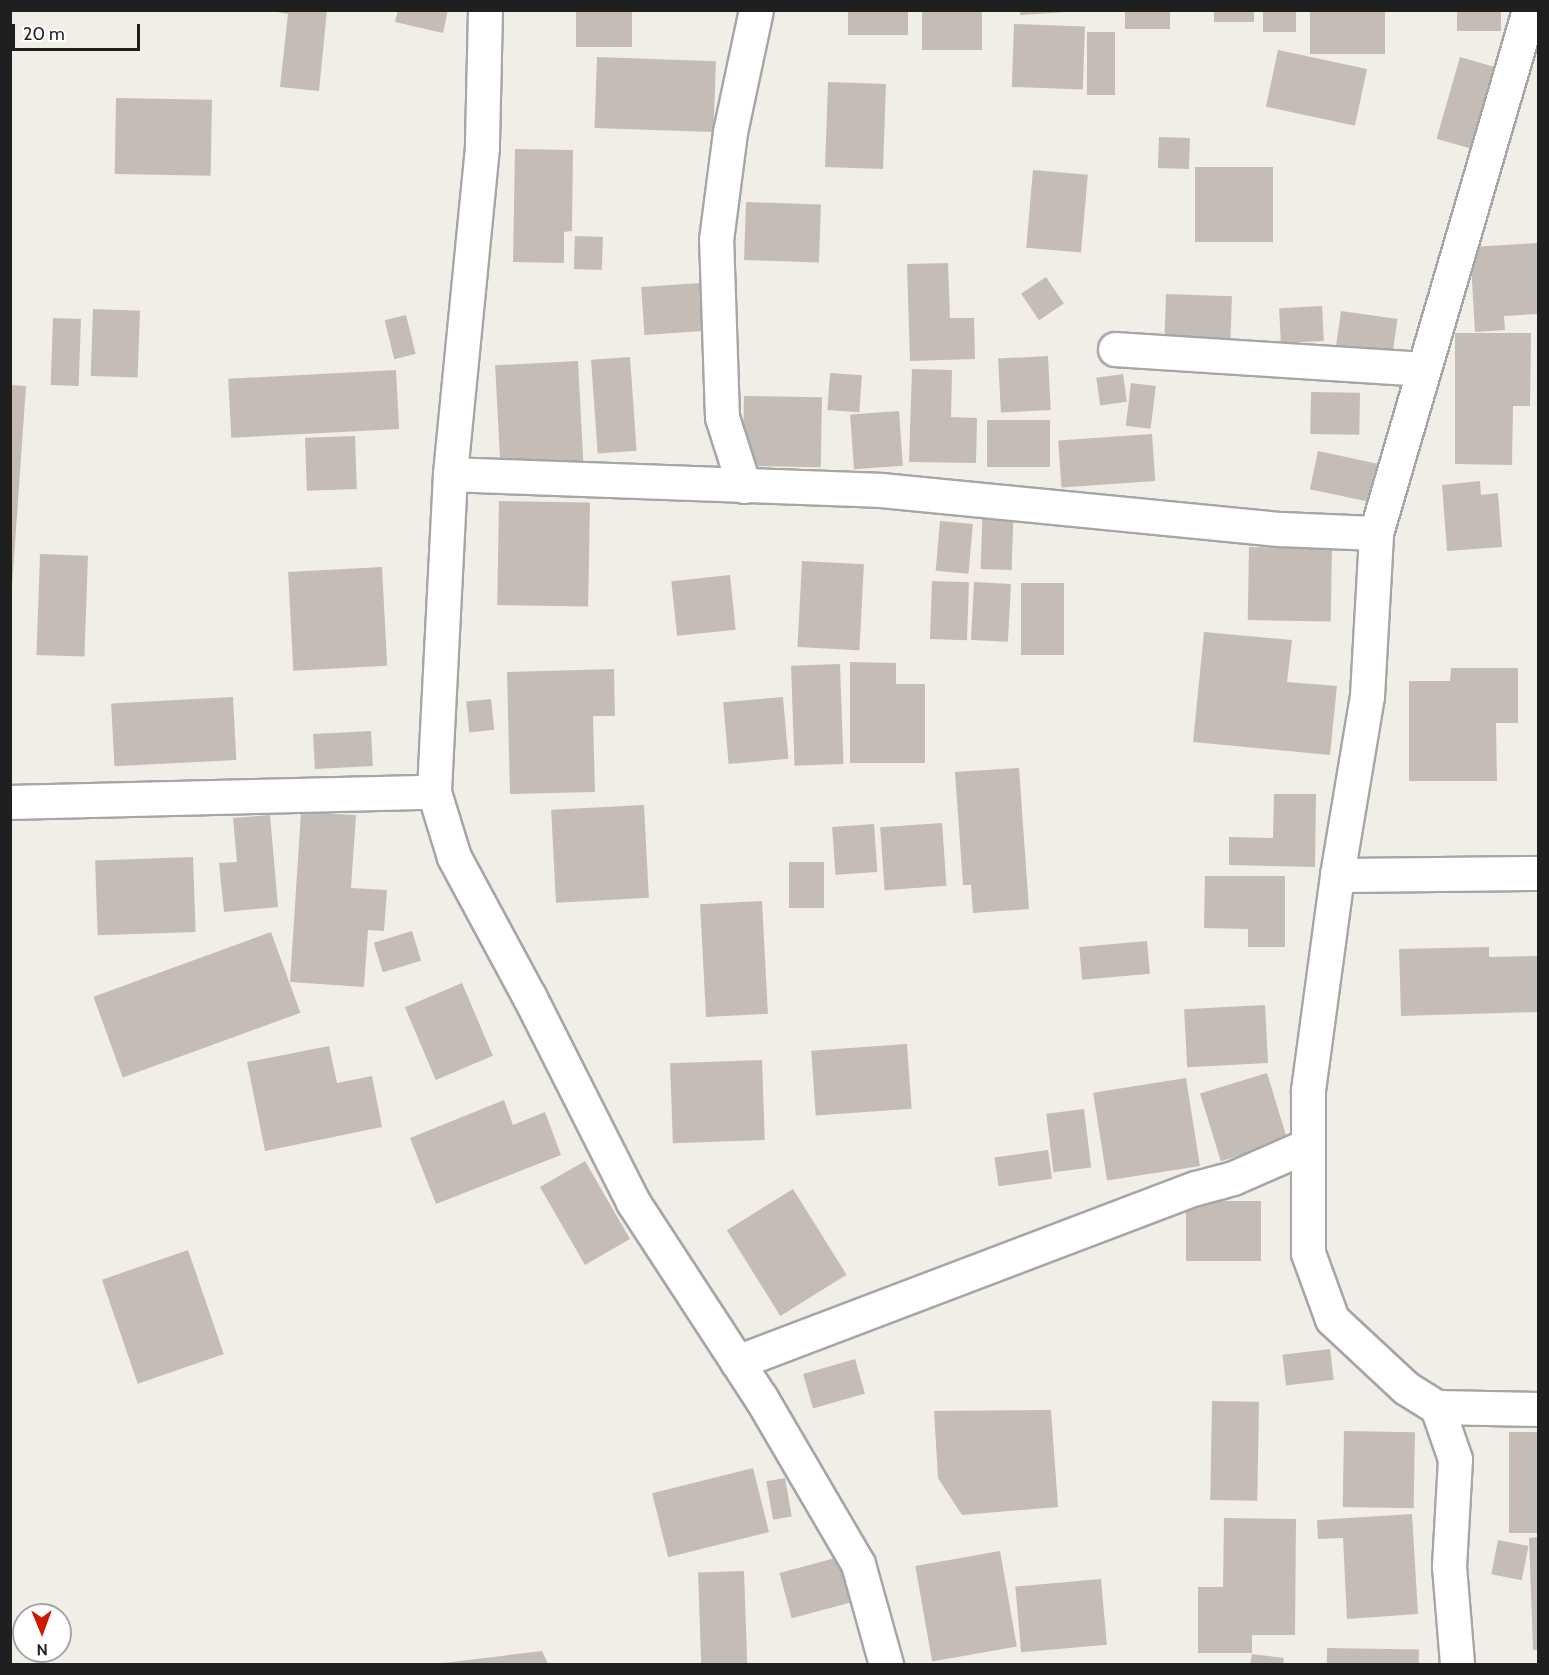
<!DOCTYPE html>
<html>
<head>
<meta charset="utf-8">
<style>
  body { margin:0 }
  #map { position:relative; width:1549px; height:1675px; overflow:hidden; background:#f0eee6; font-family:Cabin,sans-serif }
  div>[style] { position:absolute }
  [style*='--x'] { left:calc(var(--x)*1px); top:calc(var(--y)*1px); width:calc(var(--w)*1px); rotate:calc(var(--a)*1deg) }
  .building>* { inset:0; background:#c5bdb5; transform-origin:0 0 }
  .roads { filter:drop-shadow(2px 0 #a6a6a6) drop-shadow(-2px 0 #a6a6a6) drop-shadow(0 2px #a6a6a6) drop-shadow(0 -2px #a6a6a6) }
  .street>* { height:33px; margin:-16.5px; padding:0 16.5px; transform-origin:16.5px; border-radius:16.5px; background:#fff }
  span { translate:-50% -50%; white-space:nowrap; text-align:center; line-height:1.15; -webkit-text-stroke:4.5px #fff; paint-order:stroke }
  .frame { position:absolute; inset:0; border:12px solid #1f1f1f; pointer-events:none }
  .north { position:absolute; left:12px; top:1603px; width:60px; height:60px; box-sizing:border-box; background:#fff; border:2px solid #a5a5a5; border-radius:50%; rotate:179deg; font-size:16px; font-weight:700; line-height:24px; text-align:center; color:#1f1f1f }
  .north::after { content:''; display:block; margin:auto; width:21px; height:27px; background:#cf1a00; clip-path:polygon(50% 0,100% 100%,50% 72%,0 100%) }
  .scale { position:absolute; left:12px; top:24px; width:128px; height:27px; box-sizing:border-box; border:3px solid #1f1f1f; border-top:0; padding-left:8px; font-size:18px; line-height:21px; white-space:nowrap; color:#1f1f1f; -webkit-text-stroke:4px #fff; paint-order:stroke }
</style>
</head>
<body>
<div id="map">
  <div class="building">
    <i style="clip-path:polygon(266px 10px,327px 10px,319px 91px,280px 87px,288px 14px)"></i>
    <i style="clip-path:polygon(398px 10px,448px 10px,443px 33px,395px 22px)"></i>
    <i style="left:576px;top:10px;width:56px;height:37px"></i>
    <i style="left:848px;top:10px;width:60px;height:25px"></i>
    <i style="left:922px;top:10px;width:60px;height:40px"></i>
    <i style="clip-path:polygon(1020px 10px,1067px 10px,1067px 12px,1020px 15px)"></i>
    <i style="left:1125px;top:10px;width:45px;height:19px"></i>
    <i style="left:1214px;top:10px;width:40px;height:12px"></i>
    <i style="left:1263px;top:10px;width:33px;height:22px"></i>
    <i style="left:1310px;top:10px;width:75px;height:44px"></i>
    <i style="left:1457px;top:10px;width:44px;height:21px"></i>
    <i style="left:1014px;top:24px;width:71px;height:63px;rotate:2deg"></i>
    <i style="left:1087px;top:32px;width:28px;height:63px"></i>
    <i style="left:1278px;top:50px;width:91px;height:58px;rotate:12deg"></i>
    <i style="left:597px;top:57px;width:119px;height:71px;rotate:2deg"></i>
    <i style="left:1460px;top:57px;width:37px;height:85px;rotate:16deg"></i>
    <i style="left:828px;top:82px;width:58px;height:85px;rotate:2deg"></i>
    <i style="left:116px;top:98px;width:96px;height:76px;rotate:1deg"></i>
    <i style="left:1159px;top:137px;width:31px;height:31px;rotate:2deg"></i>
    <i style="clip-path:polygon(515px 149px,573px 150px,572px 231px,564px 232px,564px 263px,513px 262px)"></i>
    <i style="left:1273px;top:167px;width:75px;height:78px;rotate:90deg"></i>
    <i style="left:1033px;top:170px;width:55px;height:78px;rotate:5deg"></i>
    <i style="left:746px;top:202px;width:75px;height:58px;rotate:2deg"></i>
    <i style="left:575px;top:236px;width:28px;height:33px;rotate:2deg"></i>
    <i style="clip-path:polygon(1538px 243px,1538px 314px,1504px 316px,1505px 330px,1475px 332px,1470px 247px)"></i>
    <i style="clip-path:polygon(948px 263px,950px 318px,974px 318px,975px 359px,910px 361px,907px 264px)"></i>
    <i style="left:1046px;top:277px;width:32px;height:30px;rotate:56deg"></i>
    <i style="left:714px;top:282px;width:48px;height:73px;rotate:86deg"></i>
    <i style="left:1166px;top:294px;width:66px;height:47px;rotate:2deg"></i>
    <i style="left:1322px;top:306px;width:35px;height:43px;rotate:87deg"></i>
    <i style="left:93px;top:309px;width:47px;height:67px;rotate:2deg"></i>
    <i style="left:1341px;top:311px;width:57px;height:47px;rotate:8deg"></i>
    <i style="left:406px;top:315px;width:40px;height:22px;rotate:76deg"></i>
    <i style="left:53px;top:318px;width:28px;height:67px;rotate:2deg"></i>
    <i style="clip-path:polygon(1455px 333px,1531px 333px,1530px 406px,1513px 406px,1512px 465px,1455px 464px)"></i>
    <i style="left:1048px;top:356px;width:54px;height:50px;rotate:87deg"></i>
    <i style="left:630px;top:357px;width:94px;height:39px;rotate:86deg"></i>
    <i style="left:578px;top:361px;width:109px;height:83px;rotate:87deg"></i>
    <i style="clip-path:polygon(912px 369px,952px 370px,951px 417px,977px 418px,976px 463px,909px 462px)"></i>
    <i style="left:396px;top:370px;width:59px;height:168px;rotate:87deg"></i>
    <i style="left:830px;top:373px;width:32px;height:37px;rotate:4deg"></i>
    <i style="left:1123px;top:374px;width:28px;height:27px;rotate:82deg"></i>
    <i style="left:1131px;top:383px;width:25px;height:43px;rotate:7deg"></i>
    <i style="clip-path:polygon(10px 385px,26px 386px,12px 587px,10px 587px)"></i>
    <i style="left:1311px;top:392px;width:49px;height:42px;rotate:1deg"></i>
    <i style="left:744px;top:396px;width:78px;height:70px;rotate:1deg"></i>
    <i style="left:899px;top:411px;width:55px;height:49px;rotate:86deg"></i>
    <i style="left:987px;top:420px;width:63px;height:47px"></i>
    <i style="left:1152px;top:434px;width:47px;height:94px;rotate:86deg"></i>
    <i style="left:355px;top:436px;width:53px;height:50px;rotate:88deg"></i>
    <i style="left:1318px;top:451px;width:68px;height:39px;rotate:12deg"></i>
    <i style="clip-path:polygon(1480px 481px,1481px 495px,1498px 493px,1502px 547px,1447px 551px,1442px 485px)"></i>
    <i style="left:983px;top:500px;width:31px;height:69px;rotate:2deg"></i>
    <i style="left:499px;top:501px;width:91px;height:104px;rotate:1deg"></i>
    <i style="left:940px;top:521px;width:33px;height:50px;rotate:5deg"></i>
    <i style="left:1249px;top:547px;width:83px;height:73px;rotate:1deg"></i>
    <i style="left:40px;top:554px;width:48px;height:101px;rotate:2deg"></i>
    <i style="left:802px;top:561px;width:62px;height:86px;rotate:3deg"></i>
    <i style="left:382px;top:567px;width:99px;height:94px;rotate:87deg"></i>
    <i style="left:730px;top:575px;width:55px;height:59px;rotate:84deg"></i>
    <i style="left:932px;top:581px;width:37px;height:58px;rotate:2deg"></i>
    <i style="left:974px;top:582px;width:37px;height:58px;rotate:3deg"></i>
    <i style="left:1021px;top:583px;width:43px;height:72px"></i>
    <i style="clip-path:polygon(1204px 632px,1292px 640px,1287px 682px,1337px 686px,1330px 755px,1193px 742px)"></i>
    <i style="clip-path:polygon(850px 662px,896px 663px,896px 684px,925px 684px,925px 763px,850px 763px)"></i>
    <i style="left:840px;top:664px;width:100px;height:49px;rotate:88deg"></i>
    <i style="clip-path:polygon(1451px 668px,1518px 668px,1518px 723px,1496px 723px,1497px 781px,1409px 781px,1409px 681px,1450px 681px)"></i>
    <i style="clip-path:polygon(614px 669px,615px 716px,593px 716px,595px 792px,510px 794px,507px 672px)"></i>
    <i style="left:233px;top:697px;width:63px;height:122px;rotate:87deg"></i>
    <i style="left:783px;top:697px;width:62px;height:60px;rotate:85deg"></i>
    <i style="left:491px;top:699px;width:31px;height:25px;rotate:84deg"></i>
    <i style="left:371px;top:731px;width:35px;height:58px;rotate:87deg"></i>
    <i style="clip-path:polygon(1019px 768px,1029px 909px,973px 913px,971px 885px,963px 885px,955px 772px)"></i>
    <i style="clip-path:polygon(1274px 794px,1316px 794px,1315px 867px,1229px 865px,1229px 837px,1273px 838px)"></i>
    <i style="left:644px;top:805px;width:93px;height:93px;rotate:87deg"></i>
    <i style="clip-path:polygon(301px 812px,356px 815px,351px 888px,387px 890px,384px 931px,368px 930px,364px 987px,290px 982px)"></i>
    <i style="clip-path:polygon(270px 815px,278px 907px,224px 912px,219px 863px,237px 862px,233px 818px)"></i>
    <i style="left:942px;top:823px;width:63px;height:62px;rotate:86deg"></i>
    <i style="left:874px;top:824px;width:48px;height:42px;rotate:86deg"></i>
    <i style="left:193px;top:857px;width:75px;height:98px;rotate:88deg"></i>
    <i style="left:789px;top:862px;width:35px;height:46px"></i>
    <i style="clip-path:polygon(1205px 876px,1285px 876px,1285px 947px,1248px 947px,1248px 929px,1204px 928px)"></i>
    <i style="left:762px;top:901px;width:113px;height:62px;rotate:87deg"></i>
    <i style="left:412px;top:931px;width:31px;height:40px;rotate:73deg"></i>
    <i style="left:271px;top:932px;width:86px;height:189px;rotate:70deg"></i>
    <i style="left:1147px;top:941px;width:33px;height:68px;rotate:85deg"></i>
    <i style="clip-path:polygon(1489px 947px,1489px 957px,1538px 956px,1538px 1012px,1401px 1016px,1399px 949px)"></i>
    <i style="left:462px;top:983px;width:79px;height:62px;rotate:67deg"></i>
    <i style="left:1265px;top:1005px;width:58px;height:81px;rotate:87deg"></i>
    <i style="left:907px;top:1044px;width:65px;height:96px;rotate:86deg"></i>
    <i style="clip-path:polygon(329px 1046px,337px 1083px,372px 1076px,382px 1127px,265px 1151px,247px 1062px)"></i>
    <i style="left:762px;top:1060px;width:80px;height:92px;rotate:88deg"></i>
    <i style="left:1267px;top:1073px;width:71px;height:70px;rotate:73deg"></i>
    <i style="left:1186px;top:1078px;width:89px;height:94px;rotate:81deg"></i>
    <i style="clip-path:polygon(504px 1100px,513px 1125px,545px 1112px,561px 1155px,436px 1204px,410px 1138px)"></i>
    <i style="left:1084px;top:1109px;width:59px;height:38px;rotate:83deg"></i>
    <i style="left:1048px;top:1150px;width:29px;height:54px;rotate:82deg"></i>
    <i style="left:585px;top:1161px;width:90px;height:52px;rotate:60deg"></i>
    <i style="left:793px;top:1189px;width:101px;height:78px;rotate:58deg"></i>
    <i style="left:1186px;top:1201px;width:75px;height:60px"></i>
    <i style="left:188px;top:1250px;width:110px;height:91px;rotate:71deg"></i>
    <i style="left:1330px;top:1349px;width:31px;height:48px;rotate:83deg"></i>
    <i style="left:855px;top:1359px;width:36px;height:54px;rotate:74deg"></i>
    <i style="left:1212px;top:1401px;width:47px;height:99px;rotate:1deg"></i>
    <i style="clip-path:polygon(1051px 1410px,1058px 1507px,962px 1515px,938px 1478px,934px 1411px)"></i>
    <i style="left:1344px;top:1431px;width:71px;height:76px;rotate:1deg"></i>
    <i style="left:1509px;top:1432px;width:29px;height:101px"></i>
    <i style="left:753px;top:1468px;width:66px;height:104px;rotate:76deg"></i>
    <i style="left:785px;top:1478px;width:39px;height:19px;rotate:80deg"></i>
    <i style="clip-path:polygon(1412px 1514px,1418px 1614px,1347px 1619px,1343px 1538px,1318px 1539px,1317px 1520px)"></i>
    <i style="clip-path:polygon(1224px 1518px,1296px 1519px,1295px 1635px,1252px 1635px,1252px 1653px,1198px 1653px,1198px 1587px,1223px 1587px)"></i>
    <i style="clip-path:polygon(1538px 1537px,1538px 1650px,1533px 1650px,1529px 1538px)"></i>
    <i style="left:1498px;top:1540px;width:31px;height:35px;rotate:11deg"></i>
    <i style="left:1000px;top:1551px;width:97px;height:86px;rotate:80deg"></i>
    <i style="left:850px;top:1554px;width:47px;height:73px;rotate:75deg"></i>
    <i style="left:744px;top:1571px;width:93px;height:46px;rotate:88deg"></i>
    <i style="left:1101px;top:1579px;width:66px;height:86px;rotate:85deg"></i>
    <i style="left:1327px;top:1648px;width:92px;height:16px;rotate:1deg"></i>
    <i style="clip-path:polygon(542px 1651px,548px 1664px,443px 1664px,443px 1663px)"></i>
    <i style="clip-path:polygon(1252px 1654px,1284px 1658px,1283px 1664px,1250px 1664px)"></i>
  </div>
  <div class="roads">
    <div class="street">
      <i style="--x:485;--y:10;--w:137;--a:91.3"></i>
      <i style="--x:482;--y:147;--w:329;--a:95.6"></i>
      <i style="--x:450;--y:474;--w:318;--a:92.9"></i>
      <i style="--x:434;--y:792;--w:68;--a:72.9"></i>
      <i style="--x:454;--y:857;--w:158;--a:61.7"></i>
      <i style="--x:529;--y:996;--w:231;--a:63.2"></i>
      <i style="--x:633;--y:1202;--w:234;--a:56.9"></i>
      <i style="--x:761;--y:1398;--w:192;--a:59.7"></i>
      <i style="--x:858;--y:1564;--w:104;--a:74.4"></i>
      <i style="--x:1115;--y:349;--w:309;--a:3.7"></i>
      <i style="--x:450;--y:474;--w:431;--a:2.1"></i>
      <i style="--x:881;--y:490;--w:402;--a:5.6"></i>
      <i style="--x:1281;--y:529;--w:95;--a:2.4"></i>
      <i style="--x:744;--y:486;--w:72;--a:-107.7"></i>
      <i style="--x:722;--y:417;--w:177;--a:-91.9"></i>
      <i style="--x:716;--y:240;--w:109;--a:-82.6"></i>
      <i style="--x:730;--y:132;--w:125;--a:-78"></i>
      <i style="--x:10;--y:802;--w:424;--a:-1.4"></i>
      <i style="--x:1337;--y:875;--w:201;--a:-0.6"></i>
      <i style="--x:1308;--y:1145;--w:108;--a:90"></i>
      <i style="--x:1308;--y:1253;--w:70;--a:70"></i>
      <i style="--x:1332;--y:1319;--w:101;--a:43"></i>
      <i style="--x:1406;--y:1388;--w:36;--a:32"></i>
      <i style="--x:1437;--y:1407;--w:55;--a:70.9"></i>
      <i style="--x:1455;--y:1459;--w:107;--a:93.2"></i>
      <i style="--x:1449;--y:1566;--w:98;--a:85.3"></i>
      <i style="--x:737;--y:1362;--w:491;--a:-20.8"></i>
      <i style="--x:1196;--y:1188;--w:38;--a:-15"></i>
      <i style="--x:1233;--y:1178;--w:82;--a:-23.7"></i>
      <i style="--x:1308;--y:1145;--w:55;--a:-90"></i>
      <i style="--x:1308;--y:1090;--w:217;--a:-82.3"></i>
      <i style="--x:1337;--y:875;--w:181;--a:-80.5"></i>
      <i style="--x:1367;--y:696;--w:163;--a:-86.8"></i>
      <i style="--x:1376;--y:533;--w:545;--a:-73.69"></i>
      <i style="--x:1437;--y:1407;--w:101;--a:1.1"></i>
    </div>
  </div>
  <div class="frame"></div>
  <div class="north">N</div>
  <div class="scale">20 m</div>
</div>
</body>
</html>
